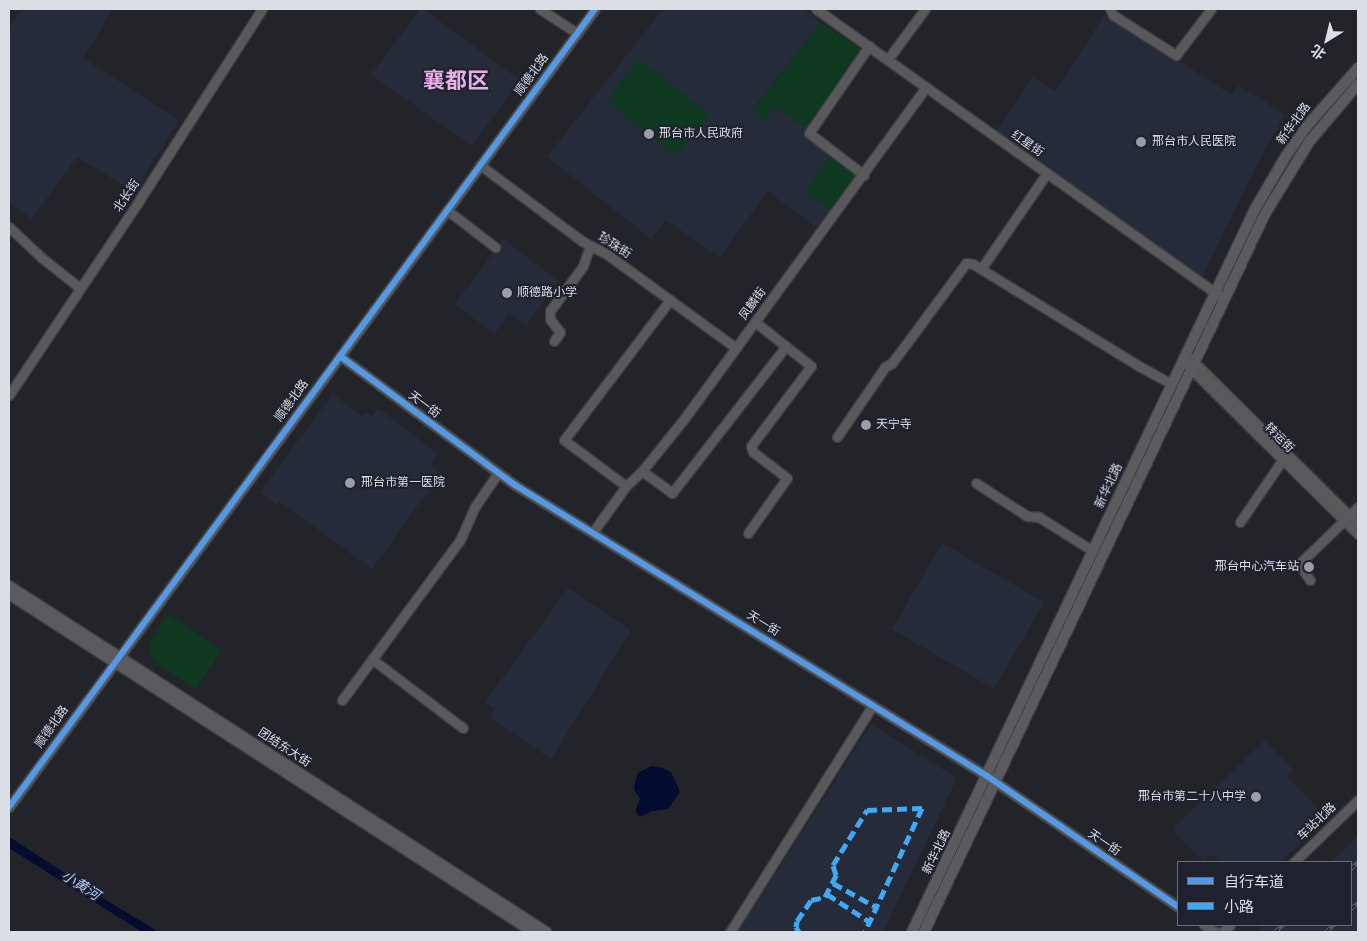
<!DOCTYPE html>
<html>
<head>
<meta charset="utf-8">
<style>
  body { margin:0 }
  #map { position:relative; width:1367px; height:941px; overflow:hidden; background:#22242a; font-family:Roboto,"Noto Sans SC",sans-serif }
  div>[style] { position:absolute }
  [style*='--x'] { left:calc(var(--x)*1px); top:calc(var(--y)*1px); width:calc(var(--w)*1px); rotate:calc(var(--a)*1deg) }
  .built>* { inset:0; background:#262b3a; transform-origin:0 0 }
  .green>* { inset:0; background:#0e3820; transform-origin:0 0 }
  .water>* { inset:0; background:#030b30 }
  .stream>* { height:2px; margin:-1px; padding:0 1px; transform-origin:1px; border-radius:1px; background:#030b30 }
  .roads { filter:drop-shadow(1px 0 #3d3f43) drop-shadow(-1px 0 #3d3f43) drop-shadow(0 1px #3d3f43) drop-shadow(0 -1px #3d3f43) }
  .minor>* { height:9px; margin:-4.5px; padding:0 4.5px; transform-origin:4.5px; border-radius:4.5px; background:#59595b }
  .major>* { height:10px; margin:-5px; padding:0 5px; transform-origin:5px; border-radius:5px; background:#5b5b5f }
  .rail>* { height:4px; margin-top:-2px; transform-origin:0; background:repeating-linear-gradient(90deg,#1f222e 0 5.5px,#5c5c60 0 11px); box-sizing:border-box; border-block:1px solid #5c5c60 }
  .quiet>* { height:5px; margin-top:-2.5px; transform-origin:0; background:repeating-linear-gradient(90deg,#3fa9f5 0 10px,transparent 0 15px) }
  .cycleway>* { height:6px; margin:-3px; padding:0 3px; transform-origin:3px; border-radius:3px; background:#5399e6 }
  .dots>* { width:14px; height:14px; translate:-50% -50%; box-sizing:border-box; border:2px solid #1f222e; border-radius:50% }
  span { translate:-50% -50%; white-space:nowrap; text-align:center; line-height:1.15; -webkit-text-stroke:4px #1f222e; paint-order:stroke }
  .street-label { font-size:12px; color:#dcdee6 }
  .poi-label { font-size:12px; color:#dcdee6 }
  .left { translate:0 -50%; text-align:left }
  .right { translate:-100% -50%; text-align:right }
  .water-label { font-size:14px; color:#b0caf6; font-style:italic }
  .town-label { font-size:22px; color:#e8aee7; font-weight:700 }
  .frame { position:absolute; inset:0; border:10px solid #dcdee6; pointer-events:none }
  .legend { position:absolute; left:1177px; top:861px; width:175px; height:65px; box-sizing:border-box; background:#1f222e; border:1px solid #6b6d78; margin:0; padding:6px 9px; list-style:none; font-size:15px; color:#dcdee6 }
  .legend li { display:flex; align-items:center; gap:10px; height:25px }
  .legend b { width:25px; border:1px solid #6b6d78 }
  .north { position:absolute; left:1302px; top:15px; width:50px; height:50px; -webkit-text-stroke:4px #1f222e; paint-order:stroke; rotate:216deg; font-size:14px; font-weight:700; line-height:20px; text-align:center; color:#dcdee6 }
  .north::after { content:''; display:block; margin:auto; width:18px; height:22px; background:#dcdee6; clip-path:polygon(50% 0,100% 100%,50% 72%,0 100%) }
</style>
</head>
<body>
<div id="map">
  <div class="built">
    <i style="clip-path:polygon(22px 9px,113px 9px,83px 58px,179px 120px,134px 192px,77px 157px,32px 219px,9px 203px,9px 28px)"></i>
    <i style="clip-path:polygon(420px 9px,423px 9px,520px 80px,472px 146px,371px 75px)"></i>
    <i style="clip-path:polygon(663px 9px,803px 9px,821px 22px,752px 110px,776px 106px,807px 129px,804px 135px,831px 155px,805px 191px,833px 212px,820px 230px,768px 191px,719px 258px,666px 220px,651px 239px,547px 157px)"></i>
    <i style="clip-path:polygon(1105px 14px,1232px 95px,1239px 85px,1285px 115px,1263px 153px,1202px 277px,997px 131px,1032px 77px,1056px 91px)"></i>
    <i style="clip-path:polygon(503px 239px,559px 281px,526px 325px,509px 314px,494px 334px,455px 304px)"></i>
    <i style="clip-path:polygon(333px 394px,362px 416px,366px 412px,372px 416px,378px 408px,438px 454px,430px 465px,441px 473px,372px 569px,280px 502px,277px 505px,260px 492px)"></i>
    <i style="left:942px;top:543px;width:118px;height:100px;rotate:30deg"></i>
    <i style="clip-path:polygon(568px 588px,631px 630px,551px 759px,490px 718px,494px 709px,485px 702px)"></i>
    <i style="clip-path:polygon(871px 724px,957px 778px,883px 932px,738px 932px)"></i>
    <i style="clip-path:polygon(1265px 740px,1293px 770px,1287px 776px,1327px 818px,1281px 862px,1220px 862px,1212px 854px,1204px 862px,1172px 829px)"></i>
    <i style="clip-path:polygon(1358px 836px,1358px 932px,1255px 932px,1263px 925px,1351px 925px,1351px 862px,1330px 862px)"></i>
  </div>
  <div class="green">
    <i style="clip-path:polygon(821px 22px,863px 51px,807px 129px,776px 106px,765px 121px,752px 111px)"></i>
    <i style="clip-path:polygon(639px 59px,710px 115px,678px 155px,672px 153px,609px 103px,609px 97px)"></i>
    <i style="left:831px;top:155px;width:32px;height:45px;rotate:36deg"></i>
    <i style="clip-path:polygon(169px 614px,221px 650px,196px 689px,157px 664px,148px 652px,151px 640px)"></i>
  </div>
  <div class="water">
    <i style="clip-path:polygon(651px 766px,660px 767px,671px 772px,680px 792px,668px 809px,652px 811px,640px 817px,635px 811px,640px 799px,634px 789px,635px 782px,638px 773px)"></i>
    <i style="clip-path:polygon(9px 838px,51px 867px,159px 932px,142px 932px,9px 848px)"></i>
  </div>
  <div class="stream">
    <i style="--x:9;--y:838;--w:98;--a:32.9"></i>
  </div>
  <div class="roads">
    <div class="minor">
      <i style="--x:540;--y:9;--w:44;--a:33"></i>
      <i style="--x:816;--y:9;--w:501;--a:35.4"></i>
      <i style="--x:1110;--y:9;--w:7;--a:63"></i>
      <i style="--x:1113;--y:15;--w:75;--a:32.4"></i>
      <i style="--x:1176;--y:55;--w:58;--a:-52.7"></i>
      <i style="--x:888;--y:59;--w:62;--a:-53.5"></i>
      <i style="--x:480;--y:165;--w:127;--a:36.7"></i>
      <i style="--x:582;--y:241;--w:30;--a:28"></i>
      <i style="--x:608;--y:255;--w:158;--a:36"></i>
      <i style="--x:864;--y:175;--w:69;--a:-142.6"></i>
      <i style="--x:809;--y:133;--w:106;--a:-55.4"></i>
      <i style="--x:447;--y:210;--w:61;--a:37.6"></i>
      <i style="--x:9;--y:227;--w:45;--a:43.2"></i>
      <i style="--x:42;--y:258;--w:48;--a:38.3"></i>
      <i style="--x:981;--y:269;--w:116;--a:-55.5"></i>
      <i style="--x:554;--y:341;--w:11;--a:-56"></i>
      <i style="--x:560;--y:332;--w:16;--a:-128"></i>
      <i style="--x:550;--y:319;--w:8;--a:-90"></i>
      <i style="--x:550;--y:311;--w:56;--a:-53.7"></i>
      <i style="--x:583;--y:266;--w:21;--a:-71"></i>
      <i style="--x:340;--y:356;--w:217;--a:36.4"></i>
      <i style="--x:515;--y:485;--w:554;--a:31.65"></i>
      <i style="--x:987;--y:776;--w:232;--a:34.4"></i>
      <i style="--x:1191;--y:359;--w:235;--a:44.7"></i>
      <i style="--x:1188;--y:366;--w:239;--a:44.7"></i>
      <i style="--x:9;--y:395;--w:236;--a:-56.2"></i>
      <i style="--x:140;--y:199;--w:226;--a:-57.3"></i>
      <i style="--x:837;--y:437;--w:85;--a:-55.6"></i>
      <i style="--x:885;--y:367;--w:8;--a:-30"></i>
      <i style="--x:892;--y:363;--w:124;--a:-53.5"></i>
      <i style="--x:966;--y:263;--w:7;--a:8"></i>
      <i style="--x:973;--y:264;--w:195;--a:31.6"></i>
      <i style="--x:1139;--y:366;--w:37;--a:29"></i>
      <i style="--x:642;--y:471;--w:37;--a:36"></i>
      <i style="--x:672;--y:493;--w:186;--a:-52.2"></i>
      <i style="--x:976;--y:483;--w:61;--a:32.9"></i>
      <i style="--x:1027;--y:516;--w:12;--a:5"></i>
      <i style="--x:1039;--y:517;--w:64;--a:32.2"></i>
      <i style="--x:626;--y:486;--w:77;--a:-143.4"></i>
      <i style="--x:564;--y:440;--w:176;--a:-52.9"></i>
      <i style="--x:1240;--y:522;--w:80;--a:-55.7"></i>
      <i style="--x:593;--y:532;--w:57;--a:-54.3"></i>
      <i style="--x:626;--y:486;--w:22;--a:-43"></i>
      <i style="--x:642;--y:471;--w:67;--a:-51.1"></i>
      <i style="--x:684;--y:419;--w:411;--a:-53.9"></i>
      <i style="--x:748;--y:533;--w:67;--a:-54.7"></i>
      <i style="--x:787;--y:478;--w:43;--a:-142.6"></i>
      <i style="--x:753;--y:452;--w:6;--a:-108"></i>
      <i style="--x:751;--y:446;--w:100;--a:-53.1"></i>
      <i style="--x:811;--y:366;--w:71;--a:-141.8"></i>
      <i style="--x:1310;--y:580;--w:19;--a:-125"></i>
      <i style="--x:1299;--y:564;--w:82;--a:-44"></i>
      <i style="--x:372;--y:659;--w:114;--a:37.2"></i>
      <i style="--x:342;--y:700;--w:199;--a:-53.6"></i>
      <i style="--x:460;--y:540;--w:35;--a:-66"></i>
      <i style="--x:474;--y:508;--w:42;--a:-55.6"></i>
      <i style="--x:9;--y:807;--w:990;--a:-53.71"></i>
      <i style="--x:1294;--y:862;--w:89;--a:-44.1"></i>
      <i style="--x:1204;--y:925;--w:13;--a:32"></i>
      <i style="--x:730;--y:932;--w:268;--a:-57.8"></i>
      <i style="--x:1222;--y:932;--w:11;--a:-41"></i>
    </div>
    <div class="major">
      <i style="--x:9;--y:586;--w:639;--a:32.79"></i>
      <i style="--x:9;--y:594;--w:624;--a:32.82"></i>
      <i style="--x:912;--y:932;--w:800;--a:-64.62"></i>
      <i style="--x:1255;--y:209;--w:61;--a:-59.7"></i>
      <i style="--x:1286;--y:156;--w:35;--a:-55"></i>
      <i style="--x:1306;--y:127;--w:79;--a:-48.6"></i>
      <i style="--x:924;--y:932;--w:795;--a:-64.6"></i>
      <i style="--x:1265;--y:214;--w:84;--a:-58.6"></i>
      <i style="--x:1309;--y:142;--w:76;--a:-49.8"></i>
    </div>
  </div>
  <div class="rail">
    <i style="--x:1351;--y:869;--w:10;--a:-45"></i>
    <i style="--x:1351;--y:909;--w:9;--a:-41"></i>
    <i style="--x:1275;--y:932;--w:11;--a:-41"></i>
    <i style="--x:1326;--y:932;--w:11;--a:-41"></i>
  </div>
  <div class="quiet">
    <i style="--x:833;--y:883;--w:49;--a:29.2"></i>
    <i style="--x:827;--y:894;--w:51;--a:33.1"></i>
    <i style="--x:799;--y:932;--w:6;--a:-121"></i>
    <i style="--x:796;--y:927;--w:6;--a:-81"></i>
    <i style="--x:797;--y:921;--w:25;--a:-56"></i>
    <i style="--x:811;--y:900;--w:14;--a:-12"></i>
    <i style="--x:825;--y:897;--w:25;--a:-63"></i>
    <i style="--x:836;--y:875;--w:10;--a:-107"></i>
    <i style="--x:833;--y:865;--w:65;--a:-58.3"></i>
    <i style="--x:867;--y:810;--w:55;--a:-2.1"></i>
    <i style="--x:922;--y:808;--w:136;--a:114.7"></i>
  </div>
  <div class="cycleway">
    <i style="--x:340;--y:356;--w:217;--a:36.4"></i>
    <i style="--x:515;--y:485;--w:554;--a:31.65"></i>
    <i style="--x:987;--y:776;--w:232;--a:34.4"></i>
    <i style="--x:9;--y:807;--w:990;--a:-53.71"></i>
  </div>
  <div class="dots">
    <i style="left:649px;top:134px;background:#9b9da4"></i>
    <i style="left:1141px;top:142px;background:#9b9da4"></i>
    <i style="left:507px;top:293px;background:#9b9da4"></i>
    <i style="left:866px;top:425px;background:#9b9da4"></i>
    <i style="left:350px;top:483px;background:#9b9da4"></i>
    <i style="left:1309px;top:567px;background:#9b9da4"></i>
    <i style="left:1256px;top:797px;background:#9b9da4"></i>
  </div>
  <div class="street-label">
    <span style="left:532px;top:75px;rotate:-54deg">顺德北路</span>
    <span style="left:1294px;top:124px;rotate:-54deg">新华北路</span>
    <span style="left:1027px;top:144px;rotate:35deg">红星街</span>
    <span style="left:127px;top:196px;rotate:-56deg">北长街</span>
    <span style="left:614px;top:246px;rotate:32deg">珍珠街</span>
    <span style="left:753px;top:304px;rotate:-54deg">凤麟街</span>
    <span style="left:292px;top:401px;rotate:-54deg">顺德北路</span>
    <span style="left:424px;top:405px;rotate:37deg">天一街</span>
    <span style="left:1279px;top:438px;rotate:45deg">转运街</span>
    <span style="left:1109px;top:486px;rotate:-65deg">新华北路</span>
    <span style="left:763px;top:624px;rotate:32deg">天一街</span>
    <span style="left:52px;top:727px;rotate:-55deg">顺德北路</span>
    <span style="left:284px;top:748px;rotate:33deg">团结东大街</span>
    <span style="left:1317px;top:822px;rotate:-44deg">车站北路</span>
    <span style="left:1104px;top:843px;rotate:34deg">天一街</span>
    <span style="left:937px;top:852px;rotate:-64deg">新华北路</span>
  </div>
  <div class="poi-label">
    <span class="left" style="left:659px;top:134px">邢台市人民政府</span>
    <span class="left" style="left:1152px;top:142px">邢台市人民医院</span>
    <span class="left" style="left:517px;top:293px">顺德路小学</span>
    <span class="left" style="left:876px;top:425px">天宁寺</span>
    <span class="left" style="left:361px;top:483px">邢台市第一医院</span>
    <span class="right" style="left:1299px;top:567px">邢台中心汽车站</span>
    <span class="right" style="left:1246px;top:797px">邢台市第二十八中学</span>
  </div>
  <div class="water-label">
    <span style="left:81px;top:885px;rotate:33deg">小黄河</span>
  </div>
  <div class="town-label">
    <span style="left:456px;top:81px">襄都区</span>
  </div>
  <div class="frame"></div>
  <ul class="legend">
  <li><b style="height:6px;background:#5399e6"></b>自行车道</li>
  <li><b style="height:6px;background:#3fa9f5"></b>小路</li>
  </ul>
  <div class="north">北</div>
</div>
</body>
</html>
